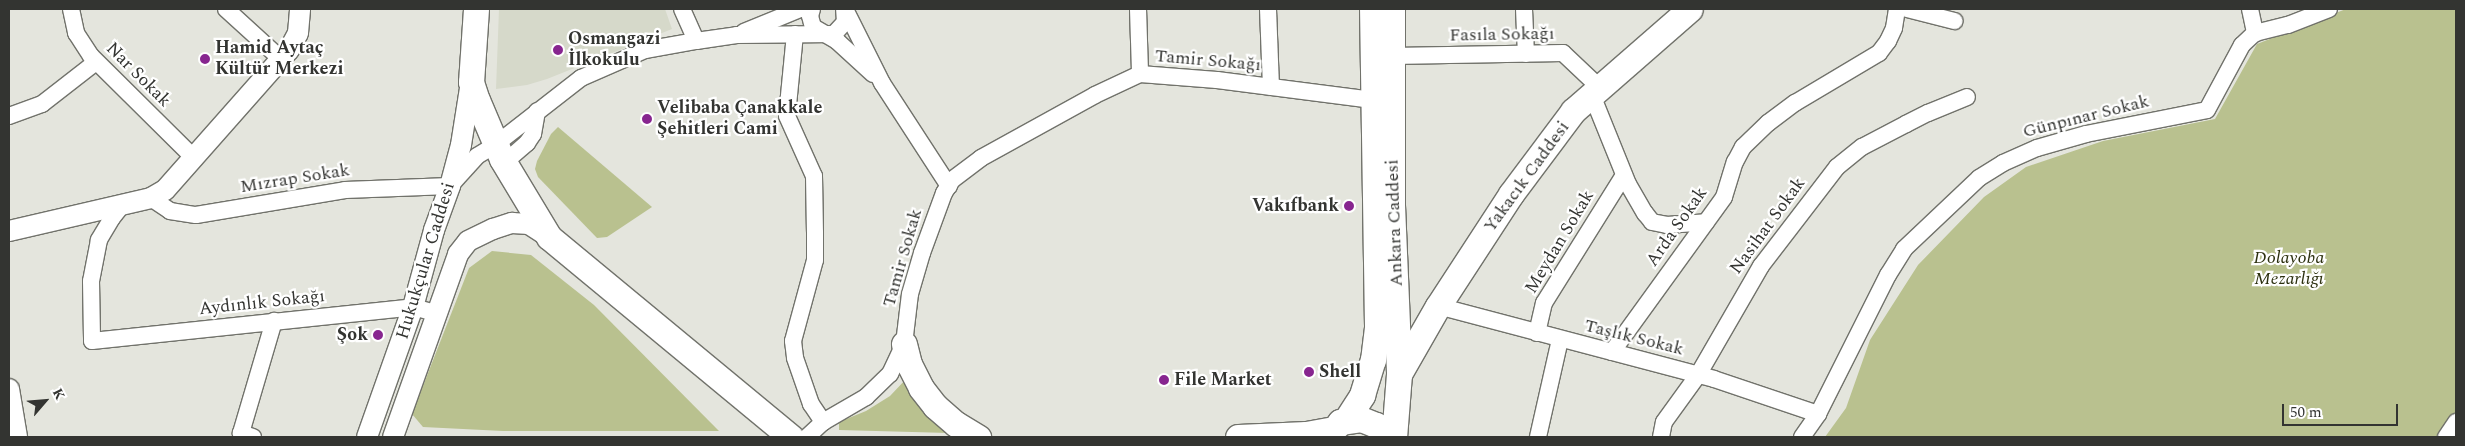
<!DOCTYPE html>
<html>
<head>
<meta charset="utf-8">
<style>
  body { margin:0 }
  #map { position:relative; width:2465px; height:446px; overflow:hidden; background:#e4e5dd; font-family:Spectral,serif }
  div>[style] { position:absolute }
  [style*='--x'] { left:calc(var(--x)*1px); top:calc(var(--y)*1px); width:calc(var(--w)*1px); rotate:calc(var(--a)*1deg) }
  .built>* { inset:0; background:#d6d9ca }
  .green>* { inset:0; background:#b9c18f }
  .roads { filter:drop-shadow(1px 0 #71726b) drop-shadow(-1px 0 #71726b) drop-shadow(0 1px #71726b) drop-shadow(0 -1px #71726b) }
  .minor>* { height:16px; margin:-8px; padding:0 8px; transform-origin:8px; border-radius:8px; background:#fff }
  .tertiary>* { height:20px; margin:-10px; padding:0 10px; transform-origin:10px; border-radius:10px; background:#fff }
  .primary>* { height:25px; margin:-12.5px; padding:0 12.5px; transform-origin:12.5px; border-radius:12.5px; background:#fff }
  .dots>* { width:14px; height:14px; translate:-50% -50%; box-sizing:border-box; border:2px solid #fff; border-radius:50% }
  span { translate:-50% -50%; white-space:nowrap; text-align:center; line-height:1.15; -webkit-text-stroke:4.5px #fff; paint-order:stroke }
  .street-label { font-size:18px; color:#333431 }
  .poi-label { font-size:18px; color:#333431; font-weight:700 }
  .left { translate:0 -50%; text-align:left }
  .right { translate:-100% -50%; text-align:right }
  .park-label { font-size:18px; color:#2c300f; font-style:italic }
  .frame { position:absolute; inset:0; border:10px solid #333431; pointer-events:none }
  .north { position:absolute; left:20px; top:376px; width:50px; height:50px; -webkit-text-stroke:4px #fff; paint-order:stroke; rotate:63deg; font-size:14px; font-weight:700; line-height:20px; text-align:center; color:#333431 }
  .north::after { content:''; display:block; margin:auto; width:18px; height:22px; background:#333431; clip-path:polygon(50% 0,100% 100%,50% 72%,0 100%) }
  .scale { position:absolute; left:2282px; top:404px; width:116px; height:22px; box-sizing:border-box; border:2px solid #333431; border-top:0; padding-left:6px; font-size:15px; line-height:18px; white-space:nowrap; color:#333431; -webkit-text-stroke:4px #fff; paint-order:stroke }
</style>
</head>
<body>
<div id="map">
  <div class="built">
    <i style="clip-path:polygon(499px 9px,665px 9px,672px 29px,547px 79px,527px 85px,496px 89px)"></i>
  </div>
  <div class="green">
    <i style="clip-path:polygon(2346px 9px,2456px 9px,2456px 412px,2440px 437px,1825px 437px,1846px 408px,1870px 340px,1918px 265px,1984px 197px,2026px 167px,2103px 141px,2215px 119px,2257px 44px)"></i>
    <i style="clip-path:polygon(558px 127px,652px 207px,607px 237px,597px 238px,538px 177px,535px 169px,537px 161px,551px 134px)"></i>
    <i style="clip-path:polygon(492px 251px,531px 255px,594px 305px,719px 431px,503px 431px,423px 427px,412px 414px,469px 268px)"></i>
    <i style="clip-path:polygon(907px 378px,949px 433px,839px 430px,839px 422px,866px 411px,890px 396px)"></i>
  </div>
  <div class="roads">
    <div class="minor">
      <i style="--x:71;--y:9;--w:25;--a:78"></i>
      <i style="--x:76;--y:33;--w:27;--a:57"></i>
      <i style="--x:91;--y:56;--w:146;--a:44.7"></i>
      <i style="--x:226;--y:9;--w:74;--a:42.3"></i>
      <i style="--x:682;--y:9;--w:35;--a:66"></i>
      <i style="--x:812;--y:9;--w:7;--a:106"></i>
      <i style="--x:810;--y:16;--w:11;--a:75"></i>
      <i style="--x:813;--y:27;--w:28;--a:30"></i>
      <i style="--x:837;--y:41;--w:49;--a:42.5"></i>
      <i style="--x:845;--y:9;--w:83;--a:63.4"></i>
      <i style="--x:882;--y:83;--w:123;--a:57"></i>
      <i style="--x:1138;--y:9;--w:65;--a:88.2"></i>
      <i style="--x:1268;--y:9;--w:78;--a:87.8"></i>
      <i style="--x:1524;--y:9;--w:45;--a:87.5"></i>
      <i style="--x:1907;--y:9;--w:49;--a:14.3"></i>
      <i style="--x:2250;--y:9;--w:25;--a:78"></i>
      <i style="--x:744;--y:32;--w:61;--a:-22.3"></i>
      <i style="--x:795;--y:34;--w:82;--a:95.6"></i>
      <i style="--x:787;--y:116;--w:66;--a:65.8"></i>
      <i style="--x:814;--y:176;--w:57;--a:89"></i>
      <i style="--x:815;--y:233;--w:27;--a:90"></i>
      <i style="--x:815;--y:260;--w:84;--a:105.2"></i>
      <i style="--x:793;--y:341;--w:17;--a:83"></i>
      <i style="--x:795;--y:358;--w:49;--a:70.8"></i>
      <i style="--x:811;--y:404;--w:22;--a:56"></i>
      <i style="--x:1392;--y:56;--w:171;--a:-1"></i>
      <i style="--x:1563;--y:53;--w:51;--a:43.4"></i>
      <i style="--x:1592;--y:95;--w:96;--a:68"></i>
      <i style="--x:1628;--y:184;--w:34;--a:60"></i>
      <i style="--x:1645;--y:213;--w:11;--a:52"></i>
      <i style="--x:1652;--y:222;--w:15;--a:11"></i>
      <i style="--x:1667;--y:225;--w:39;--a:-4"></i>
      <i style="--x:9;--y:116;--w:35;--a:-20"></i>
      <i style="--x:42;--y:104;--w:68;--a:-37.9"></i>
      <i style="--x:502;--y:159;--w:10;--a:-17"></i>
      <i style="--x:512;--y:156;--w:20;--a:-41"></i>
      <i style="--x:527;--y:143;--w:11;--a:-56"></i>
      <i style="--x:533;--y:134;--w:23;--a:-80"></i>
      <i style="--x:151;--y:198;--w:23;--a:34"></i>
      <i style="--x:170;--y:211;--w:26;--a:9"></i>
      <i style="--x:196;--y:215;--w:151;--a:-9.5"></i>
      <i style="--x:345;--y:190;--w:105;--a:-2.2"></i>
      <i style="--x:450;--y:186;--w:40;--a:-48"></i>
      <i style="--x:477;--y:156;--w:21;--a:-31"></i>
      <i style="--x:495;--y:145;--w:109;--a:-37.9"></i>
      <i style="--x:581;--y:78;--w:70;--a:-23.6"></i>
      <i style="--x:645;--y:50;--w:52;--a:-10"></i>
      <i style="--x:696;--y:41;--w:41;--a:-8.3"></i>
      <i style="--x:737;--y:35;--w:97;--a:-0.6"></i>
      <i style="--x:834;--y:34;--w:16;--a:-47"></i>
      <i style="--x:845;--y:22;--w:13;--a:-94"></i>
      <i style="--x:123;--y:204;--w:18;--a:128"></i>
      <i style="--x:112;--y:218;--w:26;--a:121"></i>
      <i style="--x:99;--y:240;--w:42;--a:101"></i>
      <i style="--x:91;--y:281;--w:60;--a:89"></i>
      <i style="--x:92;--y:341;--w:323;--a:-6"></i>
      <i style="--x:413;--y:307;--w:24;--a:15"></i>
      <i style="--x:1438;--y:306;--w:285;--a:14.8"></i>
      <i style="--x:1714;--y:379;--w:110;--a:18.6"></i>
      <i style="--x:1537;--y:333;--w:31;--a:-77"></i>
      <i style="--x:1544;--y:303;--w:151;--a:-58"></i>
      <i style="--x:1612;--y:352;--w:191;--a:-54.1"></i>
      <i style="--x:1724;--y:197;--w:37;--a:-73"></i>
      <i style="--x:1735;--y:162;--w:17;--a:-62"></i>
      <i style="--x:1743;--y:147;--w:35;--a:-44"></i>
      <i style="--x:1768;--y:123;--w:34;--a:-37"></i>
      <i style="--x:1795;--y:103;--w:98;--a:-30.8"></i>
      <i style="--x:1879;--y:53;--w:15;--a:-53"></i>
      <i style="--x:1888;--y:41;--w:14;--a:-65"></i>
      <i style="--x:1894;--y:28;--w:19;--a:-81"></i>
      <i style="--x:253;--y:437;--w:13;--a:-162"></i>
      <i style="--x:241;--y:433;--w:117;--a:-73.6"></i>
      <i style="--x:807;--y:437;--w:22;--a:-43"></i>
      <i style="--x:823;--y:422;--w:50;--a:-30.2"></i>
      <i style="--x:866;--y:397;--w:33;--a:-44"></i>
      <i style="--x:890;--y:374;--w:33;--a:-65"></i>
      <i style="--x:904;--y:344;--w:50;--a:-83.2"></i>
      <i style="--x:910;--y:294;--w:43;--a:-73.7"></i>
      <i style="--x:922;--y:253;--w:64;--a:-69.9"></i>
      <i style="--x:944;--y:193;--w:15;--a:-58"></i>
      <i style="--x:952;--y:180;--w:36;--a:-37"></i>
      <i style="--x:981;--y:158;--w:130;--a:-28.9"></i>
      <i style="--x:1095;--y:95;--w:50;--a:-25"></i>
      <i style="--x:1140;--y:74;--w:77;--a:4.5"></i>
      <i style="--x:1217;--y:80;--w:157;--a:7.3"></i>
      <i style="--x:1538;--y:437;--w:100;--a:-77.3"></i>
      <i style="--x:1661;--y:437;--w:15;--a:-79"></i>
      <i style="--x:1664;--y:422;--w:58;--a:-54.1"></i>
      <i style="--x:1698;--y:375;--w:126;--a:-60"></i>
      <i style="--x:1761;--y:266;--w:125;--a:-52.5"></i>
      <i style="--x:1837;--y:167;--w:32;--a:-39"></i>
      <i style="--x:1862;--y:147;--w:50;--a:-27.6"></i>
      <i style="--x:1906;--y:124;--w:25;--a:-27"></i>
      <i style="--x:1928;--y:113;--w:42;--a:-22.3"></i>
      <i style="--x:1802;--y:437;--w:28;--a:-55"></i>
      <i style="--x:1818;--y:414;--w:156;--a:-63.3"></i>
      <i style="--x:1888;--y:275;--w:31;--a:-58"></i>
      <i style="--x:1904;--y:249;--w:103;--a:-43.4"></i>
      <i style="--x:1979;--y:178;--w:28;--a:-32"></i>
      <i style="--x:2003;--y:163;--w:37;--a:-24"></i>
      <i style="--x:2037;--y:148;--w:51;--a:-15.9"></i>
      <i style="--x:2086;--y:134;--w:123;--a:-11.2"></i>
      <i style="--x:2207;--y:110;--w:74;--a:-61.7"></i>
      <i style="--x:2242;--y:45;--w:18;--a:-43"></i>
      <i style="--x:2255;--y:33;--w:34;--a:-14"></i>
      <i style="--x:2288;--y:25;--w:44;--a:-21.3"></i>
      <i style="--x:2446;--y:437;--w:18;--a:-56"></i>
    </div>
    <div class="tertiary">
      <i style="--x:9;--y:231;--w:146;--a:-13.1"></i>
      <i style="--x:151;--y:198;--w:16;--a:-30"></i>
      <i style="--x:165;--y:190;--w:187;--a:-48.5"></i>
      <i style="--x:289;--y:50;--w:19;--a:-62"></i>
      <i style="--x:298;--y:33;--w:24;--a:-85"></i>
      <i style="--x:9;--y:389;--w:49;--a:80.5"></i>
      <i style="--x:367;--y:437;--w:138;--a:-70.5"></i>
      <i style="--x:413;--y:307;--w:80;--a:-74.7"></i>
      <i style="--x:434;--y:230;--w:47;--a:-70"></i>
      <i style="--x:450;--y:186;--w:42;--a:-75"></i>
      <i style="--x:461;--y:145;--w:64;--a:-81"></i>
      <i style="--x:393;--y:437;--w:194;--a:-70.4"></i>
      <i style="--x:458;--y:254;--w:16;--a:-52"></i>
      <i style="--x:468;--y:241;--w:28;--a:-26"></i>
      <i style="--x:493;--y:229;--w:20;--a:-18"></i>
      <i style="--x:512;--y:223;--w:17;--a:3"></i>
      <i style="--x:529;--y:224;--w:24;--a:33"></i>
    </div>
    <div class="primary">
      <i style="--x:476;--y:9;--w:73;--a:93.9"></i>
      <i style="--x:471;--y:82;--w:19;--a:72"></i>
      <i style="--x:477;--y:100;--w:64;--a:67"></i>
      <i style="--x:502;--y:159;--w:91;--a:58.9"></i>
      <i style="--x:549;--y:237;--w:314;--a:39.6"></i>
      <i style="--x:1392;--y:9;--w:196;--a:90"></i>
      <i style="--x:1392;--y:205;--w:169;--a:87.6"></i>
      <i style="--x:1399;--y:374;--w:63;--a:94.5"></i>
      <i style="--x:904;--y:344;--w:21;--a:76"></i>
      <i style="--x:909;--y:364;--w:27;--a:63"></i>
      <i style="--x:921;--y:388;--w:23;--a:52"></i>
      <i style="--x:935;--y:406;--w:28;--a:41"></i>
      <i style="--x:956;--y:424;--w:26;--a:31"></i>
      <i style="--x:1399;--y:374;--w:78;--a:-60.2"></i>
      <i style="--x:1438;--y:306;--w:134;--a:-56.9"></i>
      <i style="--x:1511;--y:194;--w:104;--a:-53.2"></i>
      <i style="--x:1573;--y:111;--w:155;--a:-41.1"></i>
      <i style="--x:1346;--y:420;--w:30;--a:-57"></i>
      <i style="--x:1362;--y:395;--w:37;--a:-73"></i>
      <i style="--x:1373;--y:360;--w:35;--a:-83"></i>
      <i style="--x:1377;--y:325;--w:316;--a:-90.9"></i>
      <i style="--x:1337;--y:426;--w:5;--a:-53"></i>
      <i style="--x:1340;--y:422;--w:21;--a:-8"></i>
      <i style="--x:1361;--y:419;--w:16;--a:22"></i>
      <i style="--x:1376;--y:425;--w:16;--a:47"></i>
      <i style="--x:1238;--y:437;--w:68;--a:-2.5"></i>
      <i style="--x:1306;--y:434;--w:28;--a:-10"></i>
    </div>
  </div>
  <div class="dots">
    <i style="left:558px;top:50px;background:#87258f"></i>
    <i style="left:205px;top:59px;background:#87258f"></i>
    <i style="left:647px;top:119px;background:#87258f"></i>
    <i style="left:1349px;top:206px;background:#87258f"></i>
    <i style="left:378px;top:335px;background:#87258f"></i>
    <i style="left:1309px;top:372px;background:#87258f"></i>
    <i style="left:1164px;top:380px;background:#87258f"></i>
  </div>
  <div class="street-label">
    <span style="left:1502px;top:35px;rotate:-1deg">Fasıla Sokağı</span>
    <span style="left:1208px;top:61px;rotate:5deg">Tamir Sokağı</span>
    <span style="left:138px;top:75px;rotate:45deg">Nar Sokak</span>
    <span style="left:2086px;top:117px;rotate:-14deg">Günpınar Sokak</span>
    <span style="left:1527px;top:177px;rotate:-54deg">Yakacık Caddesi</span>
    <span style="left:295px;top:179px;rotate:-9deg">Mızrap Sokak</span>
    <span style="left:1395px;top:223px;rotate:-92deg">Ankara Caddesi</span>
    <span style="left:1768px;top:226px;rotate:-54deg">Nasihat Sokak</span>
    <span style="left:1677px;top:227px;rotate:-55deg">Arda Sokak</span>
    <span style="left:1560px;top:242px;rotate:-59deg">Meydan Sokak</span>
    <span style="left:903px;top:258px;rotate:-74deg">Tamir Sokak</span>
    <span style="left:426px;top:261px;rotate:-73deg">Hukukçular Caddesi</span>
    <span style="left:262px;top:303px;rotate:-6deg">Aydınlık Sokağı</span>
    <span style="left:1634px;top:338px;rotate:14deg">Taşlık Sokak</span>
  </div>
  <div class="poi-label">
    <span class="left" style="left:568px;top:50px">Osmangazi<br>İlkokulu</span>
    <span class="left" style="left:215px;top:59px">Hamid Aytaç<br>Kültür Merkezi</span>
    <span class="left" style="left:657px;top:119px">Velibaba Çanakkale<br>Şehitleri Cami</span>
    <span class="right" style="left:1339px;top:206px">Vakıfbank</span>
    <span class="right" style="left:368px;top:335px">Şok</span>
    <span class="left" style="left:1319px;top:372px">Shell</span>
    <span class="left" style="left:1174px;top:380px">File Market</span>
  </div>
  <div class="park-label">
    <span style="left:2289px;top:269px">Dolayoba<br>Mezarlığı</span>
  </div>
  <div class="frame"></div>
  <div class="north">K</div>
  <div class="scale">50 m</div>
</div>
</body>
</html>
